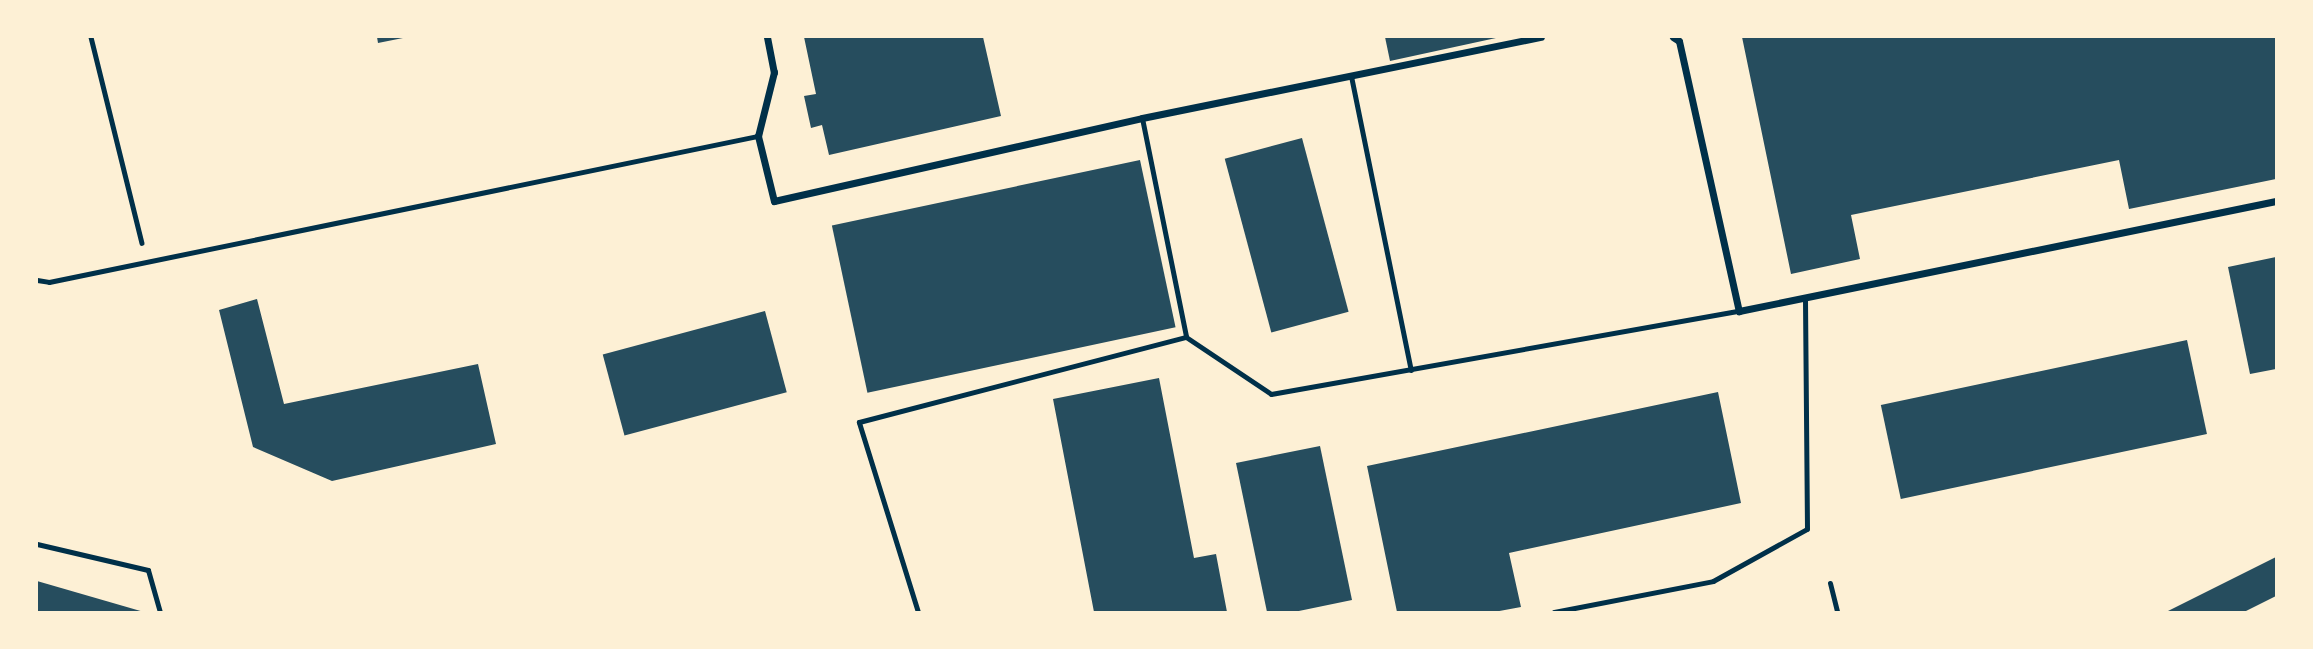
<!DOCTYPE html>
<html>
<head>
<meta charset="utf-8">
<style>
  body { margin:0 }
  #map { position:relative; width:2313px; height:649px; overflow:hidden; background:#fdf0d5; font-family:Quicksand,sans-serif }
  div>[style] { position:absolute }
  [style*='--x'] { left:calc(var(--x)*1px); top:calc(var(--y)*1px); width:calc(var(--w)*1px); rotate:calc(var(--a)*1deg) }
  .building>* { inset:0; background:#264d5e; transform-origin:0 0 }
  .path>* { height:4.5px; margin:-2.25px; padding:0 2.25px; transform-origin:2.25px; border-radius:2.25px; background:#003049 }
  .service>* { height:5px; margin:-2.5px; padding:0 2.5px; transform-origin:2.5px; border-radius:2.5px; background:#003049 }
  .minor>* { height:7px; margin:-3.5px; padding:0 3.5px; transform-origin:3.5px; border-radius:3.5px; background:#003049 }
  span { translate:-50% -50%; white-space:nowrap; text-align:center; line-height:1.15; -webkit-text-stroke:5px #fdf0d5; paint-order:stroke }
  .frame { position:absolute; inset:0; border:38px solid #fdf0d5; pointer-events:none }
</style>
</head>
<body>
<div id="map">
  <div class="building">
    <i style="clip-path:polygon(377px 37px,403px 37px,403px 38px,378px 43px)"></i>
    <i style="clip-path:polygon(804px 37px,983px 37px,1001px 116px,829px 155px,822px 125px,811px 128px,804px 96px,816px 94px)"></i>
    <i style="clip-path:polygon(1385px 37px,1496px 37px,1496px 38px,1390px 61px)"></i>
    <i style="clip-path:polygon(1742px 37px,2276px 37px,2276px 179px,2129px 209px,2119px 160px,1851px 215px,1860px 259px,1791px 274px)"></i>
    <i style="left:1302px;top:138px;width:180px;height:80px;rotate:75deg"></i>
    <i style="left:1140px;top:160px;width:171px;height:315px;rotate:78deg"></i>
    <i style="clip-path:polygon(2276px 257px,2276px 369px,2250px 374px,2228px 267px)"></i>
    <i style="clip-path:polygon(257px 299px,284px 404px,478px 364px,496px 444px,332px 481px,253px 447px,219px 310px)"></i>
    <i style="left:765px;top:311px;width:84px;height:168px;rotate:75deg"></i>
    <i style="left:2187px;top:340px;width:96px;height:313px;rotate:78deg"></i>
    <i style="clip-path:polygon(1159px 378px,1194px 558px,1216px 554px,1227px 612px,1094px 612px,1053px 399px)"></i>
    <i style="clip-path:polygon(1718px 392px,1741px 503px,1509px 553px,1521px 607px,1494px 612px,1397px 612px,1367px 466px)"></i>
    <i style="clip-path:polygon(1320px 446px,1352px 600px,1294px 612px,1267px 612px,1236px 463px)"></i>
    <i style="clip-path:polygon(2276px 557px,2276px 596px,2244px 612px,2166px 612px)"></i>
    <i style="clip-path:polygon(37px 581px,144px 612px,37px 612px)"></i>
  </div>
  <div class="path">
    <i style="--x:91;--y:37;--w:212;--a:76.1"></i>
  </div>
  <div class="service">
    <i style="--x:1351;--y:76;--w:300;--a:78.5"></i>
    <i style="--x:1142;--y:118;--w:223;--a:78.6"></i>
    <i style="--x:1186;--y:337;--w:102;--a:33.8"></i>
    <i style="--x:1271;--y:394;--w:475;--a:-10.1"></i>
    <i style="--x:37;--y:280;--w:12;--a:9"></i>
    <i style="--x:49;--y:282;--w:724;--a:-11.64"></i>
    <i style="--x:37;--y:544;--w:114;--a:13.2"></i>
    <i style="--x:148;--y:570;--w:44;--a:74.1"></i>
    <i style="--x:1830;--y:583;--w:30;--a:76"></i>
    <i style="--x:918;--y:612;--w:199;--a:-107.3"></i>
    <i style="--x:859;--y:422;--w:338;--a:-14.6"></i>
    <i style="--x:1554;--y:612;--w:162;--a:-11"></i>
    <i style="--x:1713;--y:581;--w:107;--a:-29"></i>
    <i style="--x:1807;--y:529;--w:231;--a:-90.5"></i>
  </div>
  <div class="minor">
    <i style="--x:767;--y:37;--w:36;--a:79"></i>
    <i style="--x:774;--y:72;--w:66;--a:104"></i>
    <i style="--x:758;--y:136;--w:67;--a:76.2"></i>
    <i style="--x:774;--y:201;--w:377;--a:-12.7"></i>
    <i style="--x:1142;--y:118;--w:407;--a:-11.5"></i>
    <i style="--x:1673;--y:37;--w:7;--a:34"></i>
    <i style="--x:1679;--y:41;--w:277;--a:77.5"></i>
    <i style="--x:1739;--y:311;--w:548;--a:-11.58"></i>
  </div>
  <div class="frame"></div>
</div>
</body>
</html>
